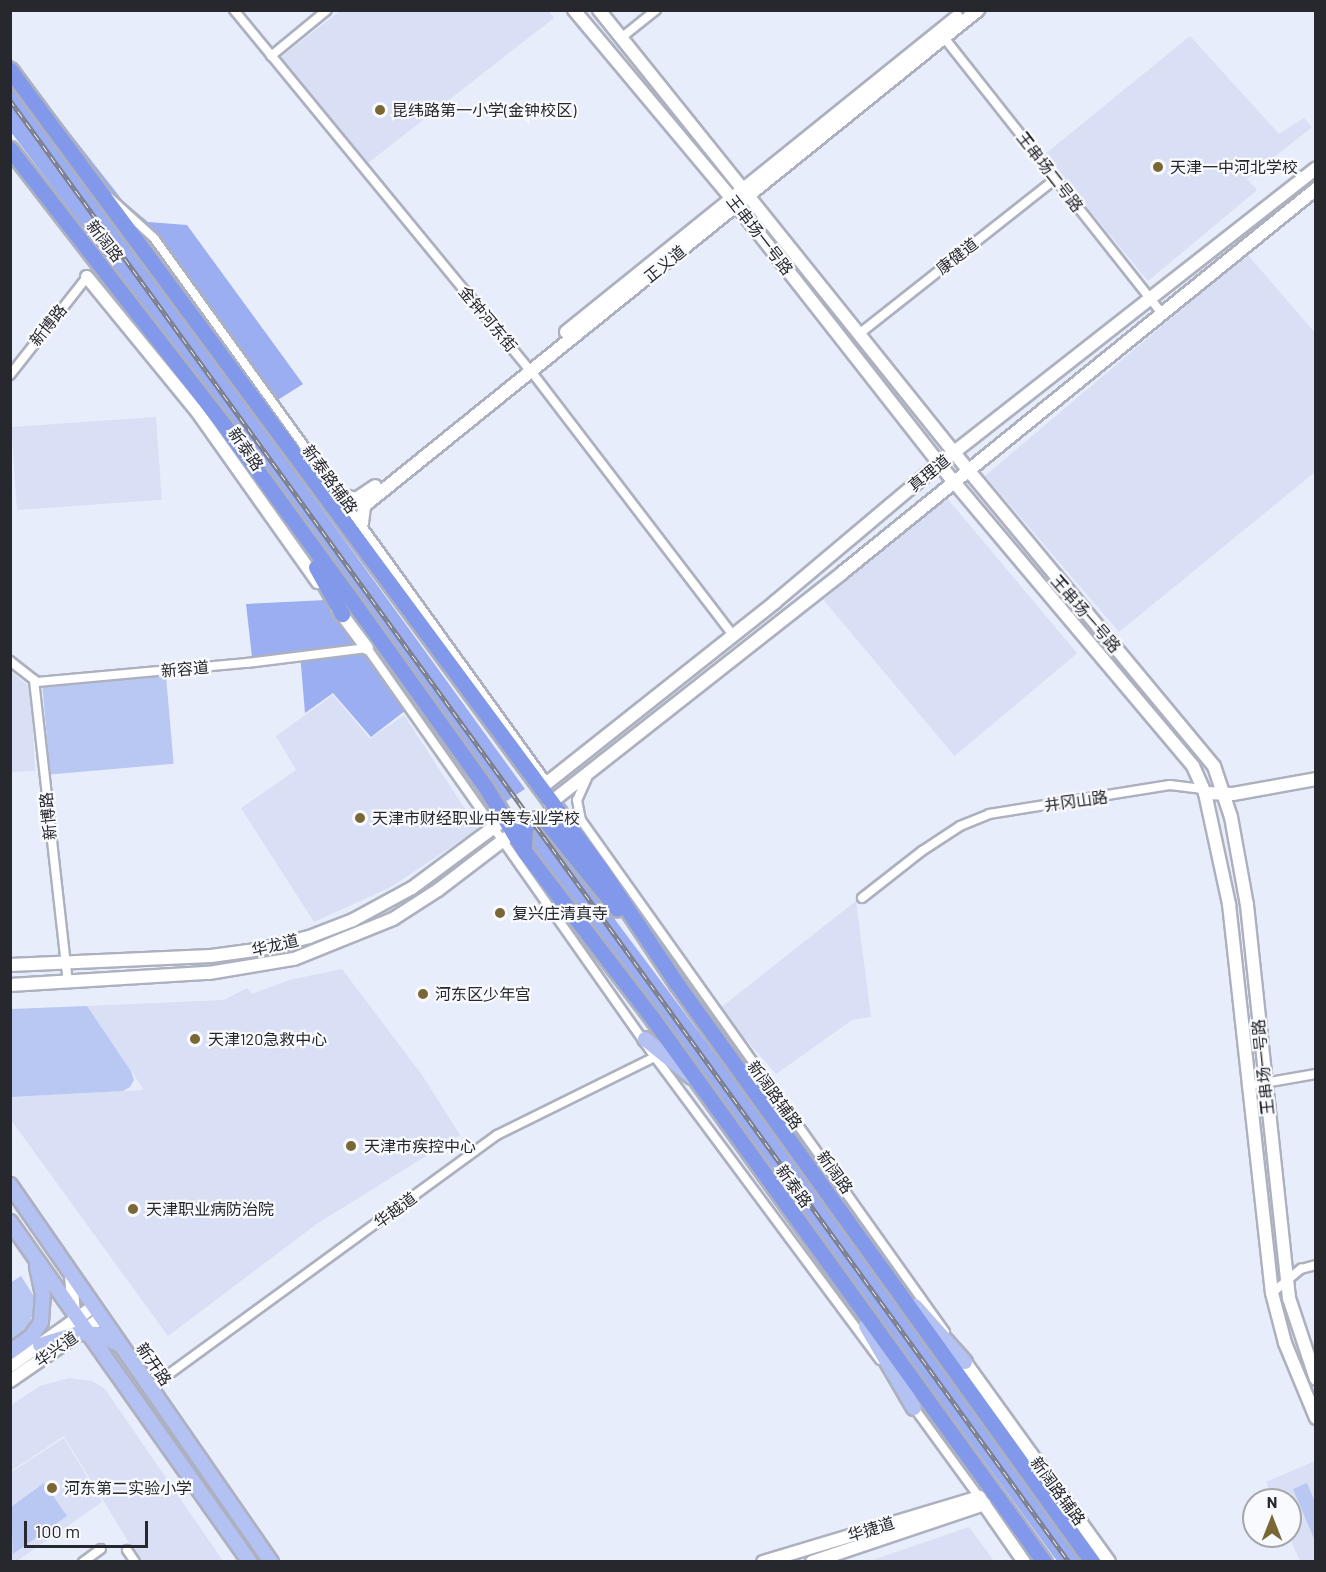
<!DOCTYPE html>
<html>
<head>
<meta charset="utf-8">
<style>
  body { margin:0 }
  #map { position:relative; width:1326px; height:1572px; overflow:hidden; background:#e8edfb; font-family:Barlow,"Noto Sans SC",sans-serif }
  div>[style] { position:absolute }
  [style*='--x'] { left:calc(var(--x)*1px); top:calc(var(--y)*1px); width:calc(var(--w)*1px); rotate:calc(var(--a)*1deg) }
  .built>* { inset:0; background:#d9dff4; transform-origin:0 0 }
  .green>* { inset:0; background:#b9c7f3; transform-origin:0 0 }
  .forest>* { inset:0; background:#9baef1 }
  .roads { filter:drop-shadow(2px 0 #adb1bf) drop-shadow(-2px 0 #adb1bf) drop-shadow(0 2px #adb1bf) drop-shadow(0 -2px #adb1bf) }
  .street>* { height:8px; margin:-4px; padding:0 4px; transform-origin:4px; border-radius:4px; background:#fff }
  .secondary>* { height:12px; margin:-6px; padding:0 6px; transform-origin:6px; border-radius:6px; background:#fff }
  .primary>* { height:14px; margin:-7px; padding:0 7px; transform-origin:7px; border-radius:7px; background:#b4c2f3 }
  .highway>* { height:15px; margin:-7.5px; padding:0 7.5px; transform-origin:7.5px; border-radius:7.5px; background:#8299eb }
  .rail>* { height:4.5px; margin-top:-2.25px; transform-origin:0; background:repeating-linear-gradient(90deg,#f9fafd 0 7px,#7c7f89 0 14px); box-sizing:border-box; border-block:2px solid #7c7f89 }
  .dots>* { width:16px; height:16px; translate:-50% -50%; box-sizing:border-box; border:3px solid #f9fafd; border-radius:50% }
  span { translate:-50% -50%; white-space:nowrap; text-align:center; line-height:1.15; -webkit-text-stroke:4.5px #f9fafd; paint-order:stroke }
  .poi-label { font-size:16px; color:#27282e }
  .left { translate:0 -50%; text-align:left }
  .street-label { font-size:16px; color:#27282e }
  .frame { position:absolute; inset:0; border:12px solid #27282e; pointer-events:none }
  .north { position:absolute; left:1242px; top:1488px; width:60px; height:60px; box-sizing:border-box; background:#f9fafd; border:2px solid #a5a6aa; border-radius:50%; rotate:0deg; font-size:16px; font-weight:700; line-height:24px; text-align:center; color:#27282e }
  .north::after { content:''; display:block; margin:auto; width:21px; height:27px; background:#796836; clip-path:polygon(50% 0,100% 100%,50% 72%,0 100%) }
  .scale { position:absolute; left:24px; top:1521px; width:124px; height:27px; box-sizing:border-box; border:3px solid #27282e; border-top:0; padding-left:8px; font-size:18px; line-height:21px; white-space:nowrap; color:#27282e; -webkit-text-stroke:4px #f9fafd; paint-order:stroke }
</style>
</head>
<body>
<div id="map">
  <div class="built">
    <i style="clip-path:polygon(548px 10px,554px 18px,368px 163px,281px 57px,340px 11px)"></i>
    <i style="clip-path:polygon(1190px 36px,1279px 134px,1304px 118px,1312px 127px,1247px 179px,1257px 190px,1148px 281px,1044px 155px)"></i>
    <i style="clip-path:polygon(1247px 254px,1315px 333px,1315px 472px,1119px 632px,985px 476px)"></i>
    <i style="left:156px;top:417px;width:83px;height:145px;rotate:86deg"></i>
    <i style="left:946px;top:497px;width:204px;height:160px;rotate:50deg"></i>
    <i style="clip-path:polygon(10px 671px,31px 688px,35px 771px,11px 772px)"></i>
    <i style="clip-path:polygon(333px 695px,370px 739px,404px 715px,478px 829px,391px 887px,314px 922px,241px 808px,296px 770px,276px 736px)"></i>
    <i style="clip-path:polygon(856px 901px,871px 1017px,852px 1020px,776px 1074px,719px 1009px)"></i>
    <i style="clip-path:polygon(342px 969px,422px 1075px,460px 1135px,318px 1223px,168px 1336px,11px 1120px,10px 1097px,144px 1090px,87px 1006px,224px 1000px,247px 988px,252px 994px,289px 980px)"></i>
    <i style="clip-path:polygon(69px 1378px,92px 1381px,105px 1389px,223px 1561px,140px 1561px,64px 1436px,11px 1471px,11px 1405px,40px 1386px)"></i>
    <i style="clip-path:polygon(64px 1438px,102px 1502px,17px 1561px,11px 1561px,10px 1473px)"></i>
    <i style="clip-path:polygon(1315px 1461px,1315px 1561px,1300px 1561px,1289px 1536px,1290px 1500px,1273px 1500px,1266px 1482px)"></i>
    <i style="clip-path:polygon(969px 1527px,994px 1561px,870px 1561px)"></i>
  </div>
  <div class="green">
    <i style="left:166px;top:676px;width:88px;height:124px;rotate:85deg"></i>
    <i style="clip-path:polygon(87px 1006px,131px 1071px,134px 1080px,130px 1087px,123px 1091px,11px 1097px,11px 1009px)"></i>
    <i style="clip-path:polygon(21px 1276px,35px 1298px,34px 1312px,27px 1328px,11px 1340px,10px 1283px)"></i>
    <i style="clip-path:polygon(44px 1483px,67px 1516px,13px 1554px,11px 1507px)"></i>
    <i style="clip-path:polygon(1307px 1483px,1315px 1502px,1315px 1541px,1293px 1489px)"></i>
  </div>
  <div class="forest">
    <i style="clip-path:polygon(11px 58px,123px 201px,148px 222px,187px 225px,303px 384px,254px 415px,525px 789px,505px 802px,350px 584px,11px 132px)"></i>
    <i style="clip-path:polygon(326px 600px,406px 710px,371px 737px,333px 693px,305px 713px,300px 653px,252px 657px,246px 604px)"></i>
    <i style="clip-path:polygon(537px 824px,549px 831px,748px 1098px,1082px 1561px,1057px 1561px,673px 1035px,530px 847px,527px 832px)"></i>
  </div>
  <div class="roads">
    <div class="street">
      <i style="--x:234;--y:10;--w:467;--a:50.6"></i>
      <i style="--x:531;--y:371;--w:332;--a:52.6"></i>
      <i style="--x:942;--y:35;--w:353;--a:51.7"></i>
      <i style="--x:621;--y:38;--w:45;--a:-38.7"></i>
      <i style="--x:271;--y:56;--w:72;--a:-39.4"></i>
      <i style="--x:110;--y:198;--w:59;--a:42.3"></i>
      <i style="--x:154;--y:238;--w:672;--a:54.2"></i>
      <i style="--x:859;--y:334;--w:250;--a:-38.3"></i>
      <i style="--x:10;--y:375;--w:125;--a:-51.8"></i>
      <i style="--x:10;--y:661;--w:34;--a:38"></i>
      <i style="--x:37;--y:682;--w:211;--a:-5.2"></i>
      <i style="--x:247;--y:663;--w:121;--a:-7.1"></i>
      <i style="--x:367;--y:648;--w:500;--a:54.85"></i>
      <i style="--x:655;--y:1057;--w:377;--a:53.4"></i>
      <i style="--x:34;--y:680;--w:305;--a:83.6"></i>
      <i style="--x:587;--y:778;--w:24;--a:114"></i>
      <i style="--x:577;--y:800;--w:20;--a:79"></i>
      <i style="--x:581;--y:820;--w:628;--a:54.59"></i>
      <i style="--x:862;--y:898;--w:76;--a:-38.1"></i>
      <i style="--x:922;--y:851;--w:45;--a:-33.3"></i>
      <i style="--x:960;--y:826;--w:31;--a:-22"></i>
      <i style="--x:989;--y:814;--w:183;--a:-9.1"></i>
      <i style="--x:1170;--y:785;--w:35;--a:7"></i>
      <i style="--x:1247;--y:1086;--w:70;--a:-9.9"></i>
      <i style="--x:1272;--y:1293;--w:38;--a:-40"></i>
      <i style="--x:1301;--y:1269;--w:16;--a:-15"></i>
      <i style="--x:150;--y:1388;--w:429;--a:-36.1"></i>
      <i style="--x:497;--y:1135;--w:176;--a:-26.3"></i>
      <i style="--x:912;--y:1405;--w:114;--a:53.9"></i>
      <i style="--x:127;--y:1550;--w:14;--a:56"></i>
      <i style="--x:83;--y:1562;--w:22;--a:-36"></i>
    </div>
    <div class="secondary">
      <i style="--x:574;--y:10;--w:245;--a:50.1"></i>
      <i style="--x:731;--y:198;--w:361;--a:51.9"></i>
      <i style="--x:954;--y:482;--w:371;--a:49.9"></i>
      <i style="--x:1193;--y:766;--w:30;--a:66"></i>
      <i style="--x:1205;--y:793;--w:114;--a:77.8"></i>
      <i style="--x:1229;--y:904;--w:391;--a:83.7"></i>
      <i style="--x:1272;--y:1293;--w:52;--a:75.4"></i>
      <i style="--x:1285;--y:1343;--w:81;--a:67.5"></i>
      <i style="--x:599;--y:10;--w:591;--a:51.25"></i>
      <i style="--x:969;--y:471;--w:383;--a:50.3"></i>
      <i style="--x:1214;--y:766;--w:54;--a:71.6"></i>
      <i style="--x:1231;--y:817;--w:89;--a:79.7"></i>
      <i style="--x:1247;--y:905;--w:395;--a:83.9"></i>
      <i style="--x:1289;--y:1298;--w:85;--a:71.6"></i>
      <i style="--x:87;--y:277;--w:172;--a:50.7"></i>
      <i style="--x:196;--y:410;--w:211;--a:54.7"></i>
      <i style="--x:566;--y:332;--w:502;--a:-38.86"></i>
      <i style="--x:341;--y:495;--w:16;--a:15"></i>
      <i style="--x:356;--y:499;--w:23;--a:-34"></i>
      <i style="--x:362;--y:523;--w:17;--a:-83"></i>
      <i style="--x:364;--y:506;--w:8;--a:-40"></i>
      <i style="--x:370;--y:501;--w:782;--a:-38.92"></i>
      <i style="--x:337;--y:608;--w:50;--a:53.1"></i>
      <i style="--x:547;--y:783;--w:291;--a:-38.4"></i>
      <i style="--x:775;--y:602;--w:214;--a:-40.1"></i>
      <i style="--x:939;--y:464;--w:479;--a:-38.1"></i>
      <i style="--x:1205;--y:793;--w:28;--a:2"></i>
      <i style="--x:1233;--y:794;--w:84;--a:-10.2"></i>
      <i style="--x:550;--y:803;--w:372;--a:-38.2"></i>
      <i style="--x:842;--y:573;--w:610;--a:-39.01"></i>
      <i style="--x:10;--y:965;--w:201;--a:-2.6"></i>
      <i style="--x:211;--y:956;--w:51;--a:-7.8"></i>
      <i style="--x:262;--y:949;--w:49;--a:-14.3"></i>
      <i style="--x:309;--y:937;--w:47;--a:-21.1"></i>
      <i style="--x:353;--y:920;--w:67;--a:-28.5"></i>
      <i style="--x:412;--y:888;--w:116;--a:-36.6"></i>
      <i style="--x:10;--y:985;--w:199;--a:-3.5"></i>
      <i style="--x:209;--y:973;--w:86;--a:-9.4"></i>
      <i style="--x:294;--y:959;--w:107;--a:-22"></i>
      <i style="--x:393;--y:919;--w:54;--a:-32.8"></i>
      <i style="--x:438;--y:890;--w:96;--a:-37.3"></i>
      <i style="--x:71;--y:1274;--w:42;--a:85.9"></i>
      <i style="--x:965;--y:1362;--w:246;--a:54.2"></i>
      <i style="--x:10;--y:1366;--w:102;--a:-35.4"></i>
      <i style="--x:10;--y:1381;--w:111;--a:-34.7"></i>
      <i style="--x:763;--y:1562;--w:226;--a:-16.7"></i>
      <i style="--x:979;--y:1497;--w:79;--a:55.3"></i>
      <i style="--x:812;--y:1562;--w:182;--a:-18.6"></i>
    </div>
    <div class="primary">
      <i style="--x:645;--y:1039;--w:60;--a:39"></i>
      <i style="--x:10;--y:1185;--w:459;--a:55.3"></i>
      <i style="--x:10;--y:1222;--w:416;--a:54.8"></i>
      <i style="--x:915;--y:1306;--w:75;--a:48.2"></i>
      <i style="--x:866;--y:1326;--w:95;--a:59.7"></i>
      <i style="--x:40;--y:1345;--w:41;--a:-17.1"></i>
      <i style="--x:79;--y:1333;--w:17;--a:3"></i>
      <i style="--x:96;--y:1334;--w:24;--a:24"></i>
      <i style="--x:10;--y:1352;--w:26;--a:-36"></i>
      <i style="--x:31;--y:1337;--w:18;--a:-56"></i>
      <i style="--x:41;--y:1322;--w:27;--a:-86"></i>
      <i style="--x:43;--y:1295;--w:30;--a:-102"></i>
    </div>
    <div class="highway">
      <i style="--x:10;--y:70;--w:992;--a:53.52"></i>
      <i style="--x:600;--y:868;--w:139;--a:56.4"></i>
      <i style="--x:677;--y:984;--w:712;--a:54.32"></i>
      <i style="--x:10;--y:149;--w:349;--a:52.2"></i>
      <i style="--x:224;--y:425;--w:207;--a:53.9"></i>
      <i style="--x:346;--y:592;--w:239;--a:54.4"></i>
      <i style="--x:485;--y:786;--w:77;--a:58.8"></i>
      <i style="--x:525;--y:852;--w:210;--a:52.5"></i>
      <i style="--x:653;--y:1019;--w:669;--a:54.24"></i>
      <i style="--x:316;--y:567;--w:54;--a:61"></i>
      <i style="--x:524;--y:847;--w:21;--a:-87"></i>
      <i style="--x:525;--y:826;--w:13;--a:-32"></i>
      <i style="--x:536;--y:819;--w:9;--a:6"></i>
      <i style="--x:545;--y:820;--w:114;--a:51"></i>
    </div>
  </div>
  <div class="rail">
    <i style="--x:10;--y:100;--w:1805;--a:54.08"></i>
  </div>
  <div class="dots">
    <i style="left:380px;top:110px;background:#796836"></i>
    <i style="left:1158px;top:167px;background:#796836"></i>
    <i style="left:360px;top:818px;background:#796836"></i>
    <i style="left:500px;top:913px;background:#796836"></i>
    <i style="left:423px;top:994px;background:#796836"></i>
    <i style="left:195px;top:1039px;background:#796836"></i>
    <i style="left:351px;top:1146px;background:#796836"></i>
    <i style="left:133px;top:1209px;background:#796836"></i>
    <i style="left:52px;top:1488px;background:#796836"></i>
  </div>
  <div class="poi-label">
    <span class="left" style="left:392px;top:110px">昆纬路第一小学(金钟校区)</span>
    <span class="left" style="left:1170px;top:167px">天津一中河北学校</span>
    <span class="left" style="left:372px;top:818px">天津市财经职业中等专业学校</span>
    <span class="left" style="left:512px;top:913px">复兴庄清真寺</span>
    <span class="left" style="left:435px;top:994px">河东区少年宫</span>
    <span class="left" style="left:208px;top:1039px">天津120急救中心</span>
    <span class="left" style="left:364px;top:1146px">天津市疾控中心</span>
    <span class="left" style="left:146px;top:1209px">天津职业病防治院</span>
    <span class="left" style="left:64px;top:1488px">河东第二实验小学</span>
  </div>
  <div class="street-label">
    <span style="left:1050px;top:172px;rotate:52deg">王串场二号路</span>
    <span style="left:760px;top:235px;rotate:52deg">王串场一号路</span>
    <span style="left:105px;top:241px;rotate:52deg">新阔路</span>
    <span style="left:957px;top:256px;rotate:-38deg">康健道</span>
    <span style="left:665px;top:264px;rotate:-39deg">正义道</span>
    <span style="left:488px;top:319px;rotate:50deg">金钟河东街</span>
    <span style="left:48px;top:325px;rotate:-51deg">新博路</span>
    <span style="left:246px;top:449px;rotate:55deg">新泰路</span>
    <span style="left:929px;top:473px;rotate:-39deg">真理道</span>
    <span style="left:330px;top:479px;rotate:54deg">新泰路辅路</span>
    <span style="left:1086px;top:614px;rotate:49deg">王串场一号路</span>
    <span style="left:185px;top:669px;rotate:-5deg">新容道</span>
    <span style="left:1076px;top:801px;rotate:-8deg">井冈山路</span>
    <span style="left:48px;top:816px;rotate:-95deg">新博路</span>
    <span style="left:275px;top:945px;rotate:-13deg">华龙道</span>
    <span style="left:1263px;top:1067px;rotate:-96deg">王串场一号路</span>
    <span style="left:775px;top:1095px;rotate:54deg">新阔路辅路</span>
    <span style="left:835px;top:1172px;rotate:54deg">新阔路</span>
    <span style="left:794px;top:1186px;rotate:54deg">新泰路</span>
    <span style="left:395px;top:1210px;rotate:-36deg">华越道</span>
    <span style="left:56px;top:1349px;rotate:-35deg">华兴道</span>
    <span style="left:154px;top:1364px;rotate:55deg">新开路</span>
    <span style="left:1058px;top:1491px;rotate:54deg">新阔路辅路</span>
    <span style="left:871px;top:1529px;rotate:-17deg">华捷道</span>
  </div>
  <div class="frame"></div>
  <div class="north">N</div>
  <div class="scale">100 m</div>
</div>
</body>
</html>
